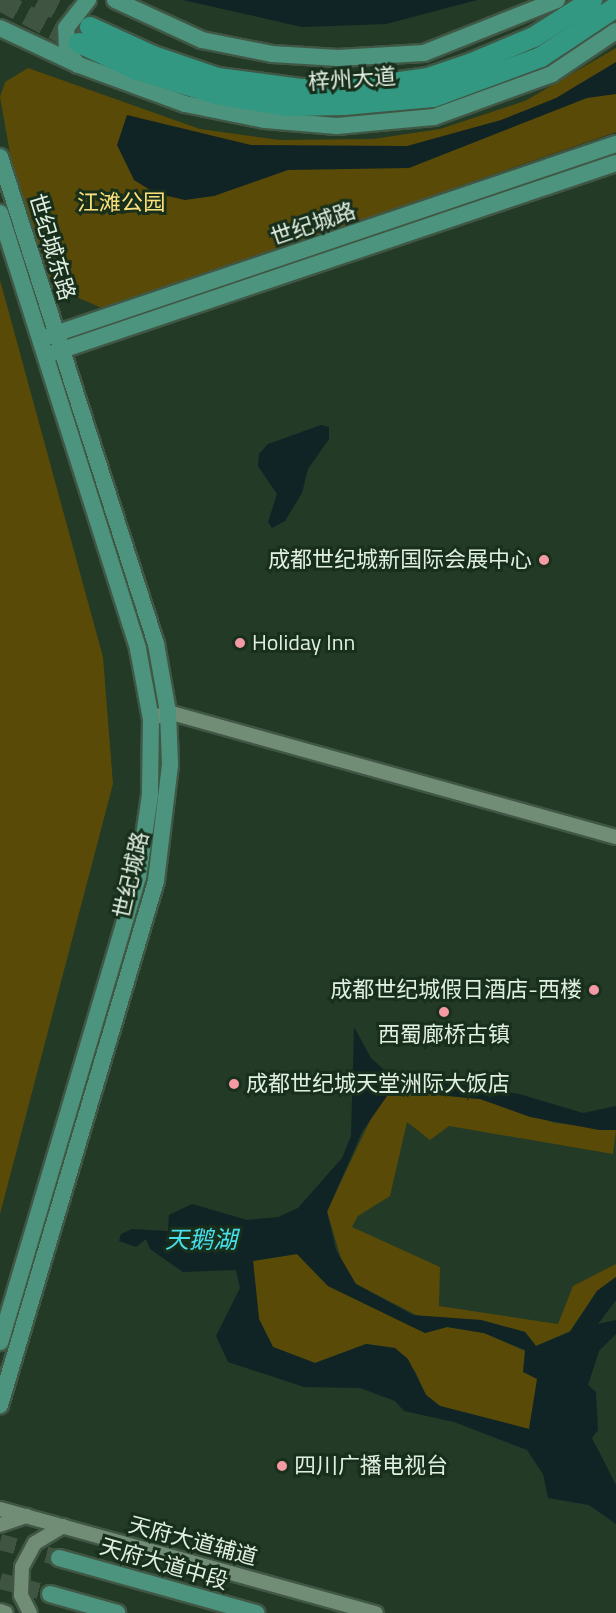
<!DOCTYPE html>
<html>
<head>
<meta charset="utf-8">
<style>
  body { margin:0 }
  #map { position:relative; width:616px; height:1613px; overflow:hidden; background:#223a26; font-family:"Titillium Web","Noto Sans SC",sans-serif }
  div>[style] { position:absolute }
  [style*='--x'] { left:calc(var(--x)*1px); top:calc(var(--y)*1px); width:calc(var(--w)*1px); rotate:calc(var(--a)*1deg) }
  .green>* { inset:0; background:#5a4a07 }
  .water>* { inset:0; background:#102426 }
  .major-tunnel>* { height:16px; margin-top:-8px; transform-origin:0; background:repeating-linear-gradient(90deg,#3f5542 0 16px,transparent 0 24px) }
  .highway-tunnel>* { height:20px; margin-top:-10px; transform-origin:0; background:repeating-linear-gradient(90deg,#3f5542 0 20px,transparent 0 30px) }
  .roads { filter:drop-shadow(2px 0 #415746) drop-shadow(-2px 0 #415746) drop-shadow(0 2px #415746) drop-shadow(0 -2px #415746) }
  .minor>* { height:14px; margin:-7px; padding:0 7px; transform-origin:7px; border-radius:7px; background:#728d76 }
  .major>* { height:16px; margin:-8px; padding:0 8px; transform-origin:8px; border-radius:8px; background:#4c947d }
  .highway>* { height:20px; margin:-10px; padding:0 10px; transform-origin:10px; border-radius:10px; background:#329882 }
  .dots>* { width:16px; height:16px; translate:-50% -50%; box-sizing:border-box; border:3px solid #182f1c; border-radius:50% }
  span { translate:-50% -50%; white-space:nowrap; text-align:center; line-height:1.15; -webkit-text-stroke:6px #182f1c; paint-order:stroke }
  .street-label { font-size:22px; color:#e1efe2 }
  .park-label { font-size:22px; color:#fce07a }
  .poi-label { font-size:22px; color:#e1efe2 }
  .right { translate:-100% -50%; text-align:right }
  .left { translate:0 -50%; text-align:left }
  .water-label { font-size:24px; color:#46e0ed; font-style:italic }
</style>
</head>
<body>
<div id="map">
  <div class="green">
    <i style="clip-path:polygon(616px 48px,616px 132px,104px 309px,49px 285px,16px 187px,0 97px,5px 82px,28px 68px,200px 129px,280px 140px,373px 139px,440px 129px,525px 101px)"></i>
    <i style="clip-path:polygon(0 280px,103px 657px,113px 784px,0 1214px)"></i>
    <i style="clip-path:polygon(406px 1092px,480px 1099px,555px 1123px,616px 1130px,613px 1154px,449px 1126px,430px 1140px,407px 1122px,390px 1196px,358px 1216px,352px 1227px,440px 1267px,439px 1306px,558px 1324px,573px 1286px,616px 1264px,616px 1277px,597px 1291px,570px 1331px,536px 1346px,525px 1332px,481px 1320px,422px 1318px,356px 1284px,345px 1272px,327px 1211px,377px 1106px,387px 1096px)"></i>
    <i style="clip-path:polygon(297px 1254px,328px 1286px,425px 1333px,447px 1327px,484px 1333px,525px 1351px,538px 1379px,529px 1429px,440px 1406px,426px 1395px,415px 1371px,395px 1348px,366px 1344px,315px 1363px,273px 1347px,259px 1319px,253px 1261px)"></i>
  </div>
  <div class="water">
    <i style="clip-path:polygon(183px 0,477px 0,386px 24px,302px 27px)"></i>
    <i style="clip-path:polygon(616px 62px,616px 94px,587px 98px,409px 168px,288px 170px,214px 196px,185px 200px,155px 193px,134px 180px,117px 145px,127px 115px,251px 145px,407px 146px,501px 120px,556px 98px)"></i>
    <i style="clip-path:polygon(321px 425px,329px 427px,329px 439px,308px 469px,302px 493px,285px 521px,272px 528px,268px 522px,277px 494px,258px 466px,259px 454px,268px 444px)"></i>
    <i style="clip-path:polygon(evenodd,354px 1027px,371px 1058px,401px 1085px,439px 1081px,519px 1094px,583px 1113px,616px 1106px,616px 1130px,599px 1130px,530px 1117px,480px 1099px,406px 1092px,387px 1096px,362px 1132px,327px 1212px,336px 1250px,356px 1284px,413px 1315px,481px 1320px,525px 1332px,536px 1346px,570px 1332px,597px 1291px,616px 1277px,616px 1300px,598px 1324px,616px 1320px,616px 1334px,599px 1351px,588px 1385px,596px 1392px,598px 1430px,592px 1438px,616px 1485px,616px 1524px,589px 1505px,548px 1498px,543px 1474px,527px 1450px,454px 1422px,404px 1411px,395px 1401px,360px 1388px,304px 1387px,228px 1362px,216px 1336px,240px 1288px,236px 1270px,183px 1272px,150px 1249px,146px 1239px,136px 1247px,119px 1241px,121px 1234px,132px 1229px,168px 1231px,169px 1215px,192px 1204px,247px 1220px,278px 1217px,298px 1208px,342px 1158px,351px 1136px,354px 1027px,297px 1254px,328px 1286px,425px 1333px,447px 1327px,484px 1333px,525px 1350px,523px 1372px,537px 1379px,529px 1429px,440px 1406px,426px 1395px,408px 1359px,395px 1348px,366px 1344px,315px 1363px,273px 1347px,259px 1319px,253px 1261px,297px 1254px)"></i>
  </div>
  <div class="major-tunnel">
    <i style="--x:0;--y:1542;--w:61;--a:15.2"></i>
    <i style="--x:0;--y:1581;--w:52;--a:14.6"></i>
  </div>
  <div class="highway-tunnel">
    <i style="--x:38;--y:0;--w:59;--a:27.4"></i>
    <i style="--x:0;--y:1;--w:89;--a:28"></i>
  </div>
  <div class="roads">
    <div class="minor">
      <i style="--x:151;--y:719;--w:18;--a:-22"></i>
      <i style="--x:168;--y:712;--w:465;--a:15.6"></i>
      <i style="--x:0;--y:1509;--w:390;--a:15.5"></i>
      <i style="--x:0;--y:1525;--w:28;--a:-19"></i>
      <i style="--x:0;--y:1611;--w:6;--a:18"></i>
      <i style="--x:30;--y:1613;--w:20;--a:-117"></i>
      <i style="--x:21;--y:1595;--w:28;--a:-88"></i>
      <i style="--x:22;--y:1567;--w:27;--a:-62"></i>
      <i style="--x:35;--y:1543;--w:33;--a:-31"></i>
    </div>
    <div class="major">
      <i style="--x:115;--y:0;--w:96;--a:24.7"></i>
      <i style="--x:202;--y:40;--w:71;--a:11.3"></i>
      <i style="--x:272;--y:54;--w:66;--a:3.5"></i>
      <i style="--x:338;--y:58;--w:86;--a:-3.3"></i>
      <i style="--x:424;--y:53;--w:143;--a:-21.7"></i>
      <i style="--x:0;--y:28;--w:87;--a:25.1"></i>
      <i style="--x:79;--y:65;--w:113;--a:20.2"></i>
      <i style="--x:185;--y:104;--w:82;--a:11.3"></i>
      <i style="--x:265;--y:120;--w:72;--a:4.8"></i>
      <i style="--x:337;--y:126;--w:97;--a:-5.3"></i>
      <i style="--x:434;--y:117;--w:126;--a:-20"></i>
      <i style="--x:552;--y:74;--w:77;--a:-33.9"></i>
      <i style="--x:78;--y:65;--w:18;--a:-128"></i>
      <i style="--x:67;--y:51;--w:23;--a:-92"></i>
      <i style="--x:66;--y:28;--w:36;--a:-52"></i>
      <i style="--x:0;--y:157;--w:511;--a:72.24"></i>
      <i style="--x:156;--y:644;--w:69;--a:80"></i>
      <i style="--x:168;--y:712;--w:53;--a:87.8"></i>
      <i style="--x:170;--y:765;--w:117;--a:96.9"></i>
      <i style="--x:156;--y:881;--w:547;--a:106.58"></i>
      <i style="--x:0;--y:213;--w:457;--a:72.4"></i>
      <i style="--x:138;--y:649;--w:71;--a:79.5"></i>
      <i style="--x:151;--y:719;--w:76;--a:90.8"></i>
      <i style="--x:150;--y:795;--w:83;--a:98.3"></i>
      <i style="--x:138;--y:877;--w:485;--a:106.5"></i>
      <i style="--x:46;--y:337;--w:602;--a:-18.71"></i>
      <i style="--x:50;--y:354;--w:597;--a:-18.65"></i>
      <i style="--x:59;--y:1558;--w:205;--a:15.6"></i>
      <i style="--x:50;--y:1594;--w:70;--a:15.8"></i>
    </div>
    <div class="highway">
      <i style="--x:90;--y:27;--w:69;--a:24.7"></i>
      <i style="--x:153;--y:56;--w:69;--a:18.7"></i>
      <i style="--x:218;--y:78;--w:84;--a:7.5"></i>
      <i style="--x:301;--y:89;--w:56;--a:-1"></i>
      <i style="--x:357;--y:88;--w:72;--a:-8"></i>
      <i style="--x:428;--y:78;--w:46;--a:-18.8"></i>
      <i style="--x:472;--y:63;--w:67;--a:-22.8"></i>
      <i style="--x:534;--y:37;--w:69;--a:-32.5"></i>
      <i style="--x:79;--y:43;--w:64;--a:25"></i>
      <i style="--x:137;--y:70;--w:87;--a:16.8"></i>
      <i style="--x:220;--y:95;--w:69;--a:9.2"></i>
      <i style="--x:288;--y:106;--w:56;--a:-1"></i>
      <i style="--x:344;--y:105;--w:89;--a:-5.1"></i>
      <i style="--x:433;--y:97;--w:115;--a:-20.3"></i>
      <i style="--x:541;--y:57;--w:90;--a:-33.7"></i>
    </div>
  </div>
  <div class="dots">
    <i style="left:544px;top:560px;background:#f49aa4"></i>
    <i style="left:240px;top:643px;background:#f49aa4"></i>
    <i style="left:594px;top:990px;background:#f49aa4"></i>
    <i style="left:444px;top:1012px;background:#f49aa4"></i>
    <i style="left:234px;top:1084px;background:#f49aa4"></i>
    <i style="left:282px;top:1466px;background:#f49aa4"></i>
  </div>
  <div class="street-label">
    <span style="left:352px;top:79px;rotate:-4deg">梓州大道</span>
    <span style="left:313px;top:224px;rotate:-19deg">世纪城路</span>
    <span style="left:52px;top:247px;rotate:73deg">世纪城东路</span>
    <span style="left:131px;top:875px;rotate:-77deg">世纪城路</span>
    <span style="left:193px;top:1541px;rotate:15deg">天府大道辅道</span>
    <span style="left:164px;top:1564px;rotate:16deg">天府大道中段</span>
  </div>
  <div class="park-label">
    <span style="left:121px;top:203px">江滩公园</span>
  </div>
  <div class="poi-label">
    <span class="right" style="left:532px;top:560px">成都世纪城新国际会展中心</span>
    <span class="left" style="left:252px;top:643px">Holiday Inn</span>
    <span class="right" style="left:582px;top:990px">成都世纪城假日酒店-西楼</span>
    <span style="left:444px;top:1035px">西蜀廊桥古镇</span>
    <span class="left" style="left:246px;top:1084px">成都世纪城天堂洲际大饭店</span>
    <span class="left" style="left:294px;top:1466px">四川广播电视台</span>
  </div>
  <div class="water-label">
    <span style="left:201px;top:1240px">天鹅湖</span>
  </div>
</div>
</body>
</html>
